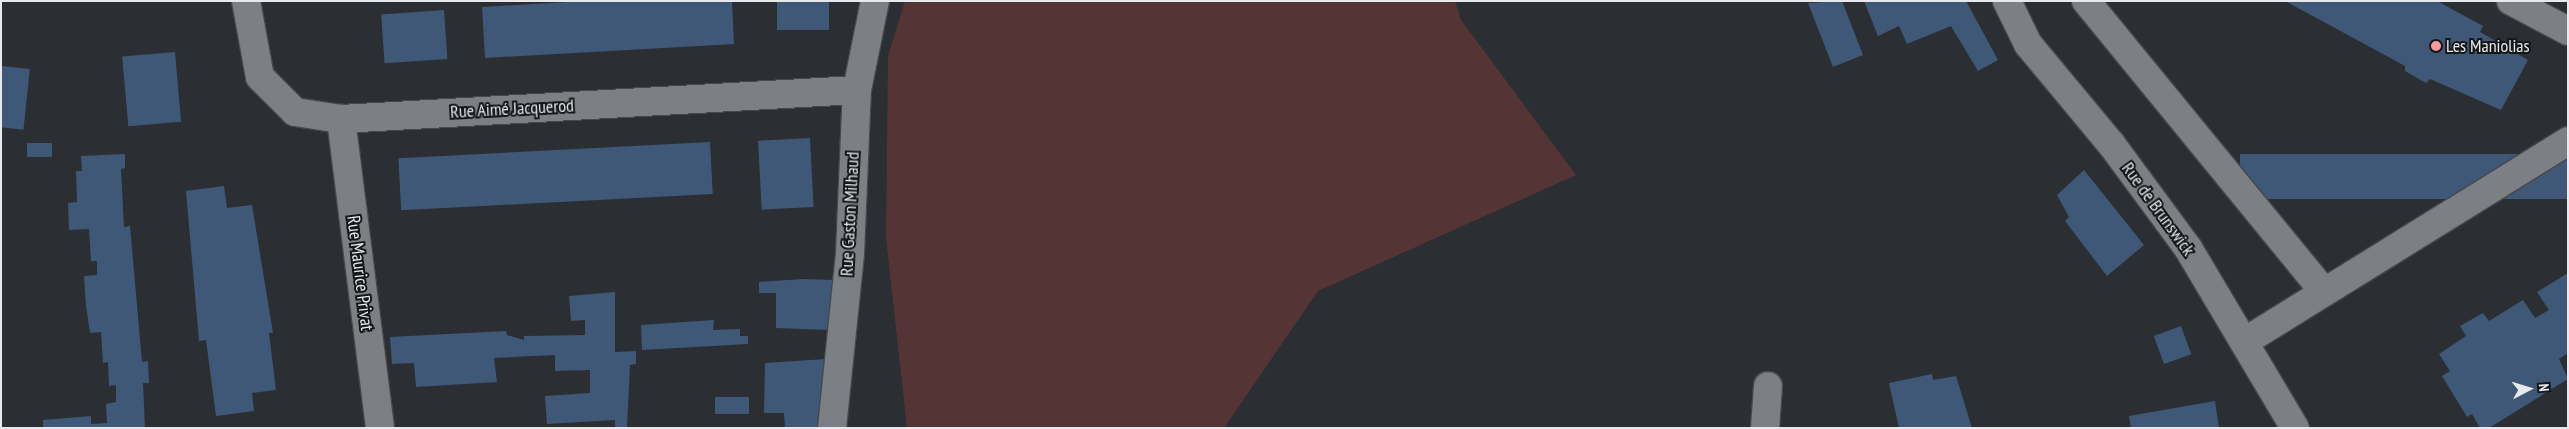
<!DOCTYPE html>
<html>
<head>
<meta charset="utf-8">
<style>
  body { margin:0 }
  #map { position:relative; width:2569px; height:429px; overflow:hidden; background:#2b2e32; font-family:"PT Sans Narrow",sans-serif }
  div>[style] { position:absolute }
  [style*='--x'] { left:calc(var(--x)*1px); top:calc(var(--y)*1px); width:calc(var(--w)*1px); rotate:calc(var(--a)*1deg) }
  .green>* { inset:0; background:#553435 }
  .building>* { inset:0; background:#3f5878; transform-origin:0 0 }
  .roads { filter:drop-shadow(1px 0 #46494c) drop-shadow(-1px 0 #46494c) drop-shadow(0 1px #46494c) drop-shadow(0 -1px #46494c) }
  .minor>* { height:28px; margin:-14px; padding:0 14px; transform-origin:14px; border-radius:14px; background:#7c8085 }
  .dots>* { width:14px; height:14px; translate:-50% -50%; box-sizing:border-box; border:2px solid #151618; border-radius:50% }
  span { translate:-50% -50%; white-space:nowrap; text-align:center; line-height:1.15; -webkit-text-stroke:4px #151618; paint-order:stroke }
  .poi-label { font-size:18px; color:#e7e9ec }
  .left { translate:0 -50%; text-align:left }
  .street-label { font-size:18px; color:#e7e9ec }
  .frame { position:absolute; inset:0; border:2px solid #e7e9ec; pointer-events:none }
  .north { position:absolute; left:2504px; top:364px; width:50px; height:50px; -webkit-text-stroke:4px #151618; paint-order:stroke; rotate:85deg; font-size:14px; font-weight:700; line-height:20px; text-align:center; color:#e7e9ec }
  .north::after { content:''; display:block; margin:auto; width:18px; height:22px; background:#e7e9ec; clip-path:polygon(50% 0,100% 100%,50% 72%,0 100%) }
</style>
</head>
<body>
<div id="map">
  <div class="green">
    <i style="clip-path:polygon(905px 1px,1455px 1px,1461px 20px,1576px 175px,1318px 291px,1224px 428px,907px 428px,886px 238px,888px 56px)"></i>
  </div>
  <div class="building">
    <i style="clip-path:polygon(585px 1px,732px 1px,734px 44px,485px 58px,482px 7px)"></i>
    <i style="left:777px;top:1px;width:52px;height:29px"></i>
    <i style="clip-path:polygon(1842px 1px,1863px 55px,1833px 67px,1808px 3px)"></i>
    <i style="clip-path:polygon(1864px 1px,1966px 1px,1998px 60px,1978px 71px,1951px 26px,1907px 44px,1899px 26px,1878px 36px)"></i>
    <i style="clip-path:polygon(2278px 1px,2437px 1px,2483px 26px,2480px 32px,2528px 60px,2501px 110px,2430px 79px,2426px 83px,2405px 71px,2405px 66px,2287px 2px)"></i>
    <i style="left:444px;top:10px;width:49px;height:63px;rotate:86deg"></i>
    <i style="left:175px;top:52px;width:70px;height:53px;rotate:85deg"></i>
    <i style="left:1px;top:66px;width:29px;height:61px;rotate:6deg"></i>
    <i style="left:810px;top:138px;width:69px;height:52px;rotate:87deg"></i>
    <i style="left:710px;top:142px;width:52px;height:312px;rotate:87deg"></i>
    <i style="left:52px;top:143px;width:14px;height:25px;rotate:90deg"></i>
    <i style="clip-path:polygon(125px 154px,125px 168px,121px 169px,124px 227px,130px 226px,142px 362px,148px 361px,149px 383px,143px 383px,145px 428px,43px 428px,43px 420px,91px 416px,91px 424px,107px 423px,106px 404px,116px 402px,116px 385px,109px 386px,108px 362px,103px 363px,101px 332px,90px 333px,86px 306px,84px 276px,97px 275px,97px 261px,91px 261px,89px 229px,69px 230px,68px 203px,77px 202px,76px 171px,82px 171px,81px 156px)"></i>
    <i style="left:2568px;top:154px;width:45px;height:328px;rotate:90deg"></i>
    <i style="clip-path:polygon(2084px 170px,2144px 245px,2107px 276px,2065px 221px,2069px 217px,2057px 195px)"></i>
    <i style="clip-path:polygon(224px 186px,227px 208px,252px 205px,273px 333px,269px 333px,276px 390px,252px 393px,254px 411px,216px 416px,206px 340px,199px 341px,186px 191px)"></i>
    <i style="clip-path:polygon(2568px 273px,2568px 353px,2559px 359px,2568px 379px,2489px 428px,2480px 428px,2472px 414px,2467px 417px,2442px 376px,2450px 371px,2439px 354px,2466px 336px,2460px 326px,2483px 313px,2489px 321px,2523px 300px,2535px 318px,2549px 310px,2537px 292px)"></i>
    <i style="clip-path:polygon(803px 279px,834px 280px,829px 330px,776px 328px,776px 293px,759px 293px,759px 282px)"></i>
    <i style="clip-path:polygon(615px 292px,615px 352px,636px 351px,636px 364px,630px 365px,627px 428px,615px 428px,615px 420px,547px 424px,545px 396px,590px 393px,590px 370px,555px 371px,555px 355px,494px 358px,497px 382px,416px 387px,414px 363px,392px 364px,390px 337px,506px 331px,507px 335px,524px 340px,524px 336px,585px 335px,585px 320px,571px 321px,569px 296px)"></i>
    <i style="clip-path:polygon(714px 320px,713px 330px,740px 329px,740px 336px,748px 336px,748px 344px,642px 350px,641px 325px)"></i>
    <i style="left:2181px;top:326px;width:30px;height:29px;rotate:70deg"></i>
    <i style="clip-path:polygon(826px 359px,819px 428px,785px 428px,784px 413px,764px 413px,765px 363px)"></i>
    <i style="clip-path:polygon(1932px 374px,1933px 380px,1956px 376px,1972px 428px,1899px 428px,1889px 383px)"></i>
    <i style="left:749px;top:397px;width:17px;height:34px;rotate:90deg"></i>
    <i style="clip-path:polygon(2215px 401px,2219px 428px,2131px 428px,2129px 416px)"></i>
  </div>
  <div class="roads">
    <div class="minor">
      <i style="--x:246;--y:1;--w:77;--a:79.6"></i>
      <i style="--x:260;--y:77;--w:49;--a:45"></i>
      <i style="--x:295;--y:112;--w:47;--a:8.7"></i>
      <i style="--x:341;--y:119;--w:517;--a:-3.22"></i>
      <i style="--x:2007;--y:1;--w:48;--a:64"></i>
      <i style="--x:2028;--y:44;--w:131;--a:50.3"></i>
      <i style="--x:2112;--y:145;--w:128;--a:53.6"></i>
      <i style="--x:2188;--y:248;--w:209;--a:59.3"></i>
      <i style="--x:2086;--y:1;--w:376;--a:50.7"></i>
      <i style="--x:2511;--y:1;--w:64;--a:27.8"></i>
      <i style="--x:341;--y:119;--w:311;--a:82.8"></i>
      <i style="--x:2244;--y:342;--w:381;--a:-31.8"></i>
      <i style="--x:832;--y:428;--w:175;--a:-84.1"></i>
      <i style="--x:850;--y:254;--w:164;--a:-87.6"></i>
      <i style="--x:857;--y:90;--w:91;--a:-78.6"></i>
      <i style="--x:1765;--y:428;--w:42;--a:-85.9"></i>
    </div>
  </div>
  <div class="dots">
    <i style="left:2436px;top:46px;background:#f59b9d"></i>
  </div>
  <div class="poi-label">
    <span class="left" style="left:2446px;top:46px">Les Maniolias</span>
  </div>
  <div class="street-label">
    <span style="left:512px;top:109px;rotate:-3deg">Rue Aimé Jacquerod</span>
    <span style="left:2158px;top:209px;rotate:54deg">Rue de Brunswick</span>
    <span style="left:850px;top:214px;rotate:-87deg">Rue Gaston Milhaud</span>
    <span style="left:360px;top:273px;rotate:83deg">Rue Maurice Privat</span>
  </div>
  <div class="frame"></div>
  <div class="north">N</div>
</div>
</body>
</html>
